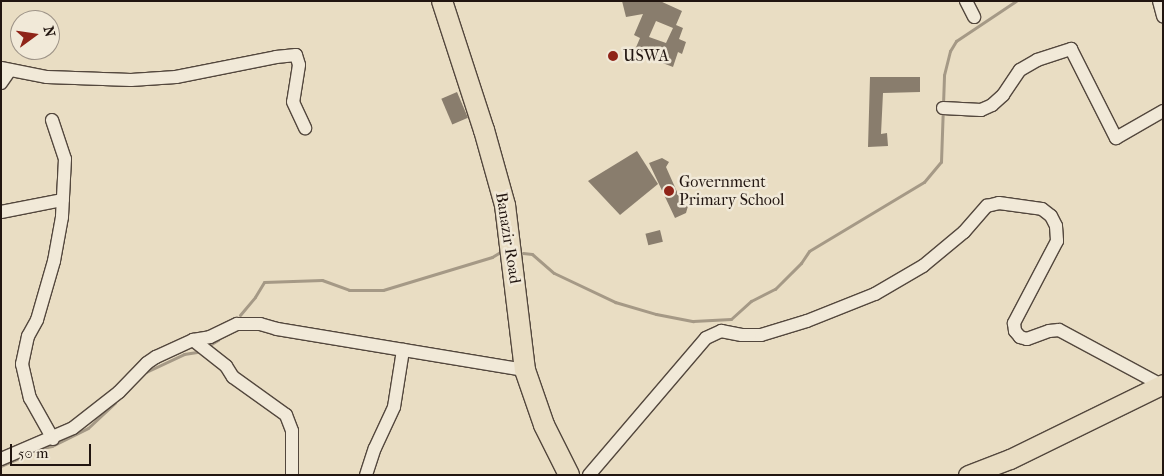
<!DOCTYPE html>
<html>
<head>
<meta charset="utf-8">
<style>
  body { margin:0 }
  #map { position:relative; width:1164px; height:476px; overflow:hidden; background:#e9ddc3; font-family:"IM FELL French Canon",serif }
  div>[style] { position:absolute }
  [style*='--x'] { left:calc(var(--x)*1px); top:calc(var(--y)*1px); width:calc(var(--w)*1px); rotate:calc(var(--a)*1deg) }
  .stream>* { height:3px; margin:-1.5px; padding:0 1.5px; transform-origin:1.5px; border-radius:1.5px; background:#a59986 }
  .building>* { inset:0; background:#897d6d; transform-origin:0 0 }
  .roads { filter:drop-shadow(1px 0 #53473d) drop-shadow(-1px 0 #53473d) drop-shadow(0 1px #53473d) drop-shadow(0 -1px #53473d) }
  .minor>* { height:12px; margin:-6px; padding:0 6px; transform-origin:6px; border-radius:6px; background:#f1e9d8 }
  .primary>* { height:19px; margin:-9.5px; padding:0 9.5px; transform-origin:9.5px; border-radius:9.5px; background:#e9ddc3 }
  .trunk>* { height:20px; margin:-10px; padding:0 10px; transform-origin:10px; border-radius:10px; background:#e9ddc3 }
  .dots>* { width:14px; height:14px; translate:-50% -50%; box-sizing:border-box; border:2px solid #f1e9d8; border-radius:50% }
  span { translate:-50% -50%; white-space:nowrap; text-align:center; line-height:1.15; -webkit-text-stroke:5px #f1e9d8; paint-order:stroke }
  .poi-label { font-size:16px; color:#211510 }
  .left { translate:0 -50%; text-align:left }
  .street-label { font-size:16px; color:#211510 }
  .frame { position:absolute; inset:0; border:2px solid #211510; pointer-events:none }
  .north { position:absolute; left:10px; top:10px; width:50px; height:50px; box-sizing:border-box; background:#f1e9d8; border:1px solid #9e9488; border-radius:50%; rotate:76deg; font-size:14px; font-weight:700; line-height:20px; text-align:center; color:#211510 }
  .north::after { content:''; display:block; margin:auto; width:18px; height:22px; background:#8f2418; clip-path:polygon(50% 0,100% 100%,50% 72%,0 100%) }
  .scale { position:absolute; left:10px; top:444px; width:81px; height:22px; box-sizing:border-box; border:2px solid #211510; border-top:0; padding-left:6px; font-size:15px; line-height:18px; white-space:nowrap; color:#211510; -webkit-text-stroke:4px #f1e9d8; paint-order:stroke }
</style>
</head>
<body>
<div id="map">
  <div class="stream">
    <i style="--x:523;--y:253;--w:9;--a:6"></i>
    <i style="--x:532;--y:254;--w:29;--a:41"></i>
    <i style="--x:554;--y:273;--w:68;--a:25.4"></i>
    <i style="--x:615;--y:302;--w:43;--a:16.3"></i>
    <i style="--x:656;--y:314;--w:38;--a:11"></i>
    <i style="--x:693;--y:321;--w:38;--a:-3"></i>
    <i style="--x:731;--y:319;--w:27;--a:-42"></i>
    <i style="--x:751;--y:301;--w:27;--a:-27"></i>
    <i style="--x:775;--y:289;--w:37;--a:-45"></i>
    <i style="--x:801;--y:263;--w:14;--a:-56"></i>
    <i style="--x:809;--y:251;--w:134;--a:-31"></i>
    <i style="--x:924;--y:182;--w:26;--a:-50"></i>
    <i style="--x:941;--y:162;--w:87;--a:-88"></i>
    <i style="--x:944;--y:75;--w:25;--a:-76"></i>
    <i style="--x:950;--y:51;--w:12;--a:-59"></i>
    <i style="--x:956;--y:41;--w:72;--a:-33.7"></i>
    <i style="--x:240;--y:315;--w:23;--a:-50"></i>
    <i style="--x:255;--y:297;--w:17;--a:-59"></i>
    <i style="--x:264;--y:282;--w:58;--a:-2"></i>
    <i style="--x:322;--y:280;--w:29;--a:20"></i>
    <i style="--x:349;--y:290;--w:34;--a:0"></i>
    <i style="--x:383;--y:290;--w:114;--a:-16.8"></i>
    <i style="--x:492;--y:257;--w:12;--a:-31"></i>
    <i style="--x:208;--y:346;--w:12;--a:-31"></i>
    <i style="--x:146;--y:372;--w:42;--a:-25.3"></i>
    <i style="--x:184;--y:354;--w:13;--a:-9"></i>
    <i style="--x:38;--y:449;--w:14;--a:-12"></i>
    <i style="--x:52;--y:446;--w:40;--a:-26.6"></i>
    <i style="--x:88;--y:428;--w:37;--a:-43"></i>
    <i style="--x:1;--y:466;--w:22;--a:-24"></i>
  </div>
  <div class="building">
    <i style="clip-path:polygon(evenodd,622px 1px,660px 1px,682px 11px,676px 25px,683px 28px,679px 39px,686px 42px,682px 54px,678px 52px,673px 67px,634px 52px,640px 38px,634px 35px,643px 14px,626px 17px,622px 1px,656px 21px,673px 28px,666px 43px,649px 37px,656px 21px)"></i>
    <i style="clip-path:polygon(870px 77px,920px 77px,920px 92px,883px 93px,881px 134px,887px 133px,888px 146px,868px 147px)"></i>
    <i style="left:457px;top:92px;width:28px;height:17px;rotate:67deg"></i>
    <i style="clip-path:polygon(637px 151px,658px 184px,620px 215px,588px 181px)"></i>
    <i style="clip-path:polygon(662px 158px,669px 162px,666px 167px,682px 203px,688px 206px,686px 213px,675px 218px,649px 163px)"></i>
    <i style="left:660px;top:230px;width:12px;height:15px;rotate:76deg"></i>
  </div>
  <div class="roads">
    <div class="minor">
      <i style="--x:966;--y:1;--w:18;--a:63"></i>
      <i style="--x:1159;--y:1;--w:16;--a:75"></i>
      <i style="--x:1;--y:68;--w:47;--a:11.1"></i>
      <i style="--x:47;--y:77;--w:84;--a:2"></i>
      <i style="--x:131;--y:80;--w:45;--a:-3.8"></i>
      <i style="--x:176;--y:77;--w:102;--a:-11.3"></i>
      <i style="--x:276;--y:57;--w:20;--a:-6"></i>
      <i style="--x:296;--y:55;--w:10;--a:73"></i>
      <i style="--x:299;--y:65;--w:37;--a:99"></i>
      <i style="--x:293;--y:102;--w:29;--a:65"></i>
      <i style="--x:1;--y:83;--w:16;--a:-55"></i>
      <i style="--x:943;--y:108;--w:38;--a:3"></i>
      <i style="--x:981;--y:110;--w:12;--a:-24"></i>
      <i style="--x:992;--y:105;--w:15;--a:-42"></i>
      <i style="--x:1003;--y:95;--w:30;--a:-56"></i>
      <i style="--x:1020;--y:70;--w:20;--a:-30"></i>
      <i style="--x:1037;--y:60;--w:36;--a:-18"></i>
      <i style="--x:1071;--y:49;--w:100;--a:63.2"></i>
      <i style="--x:1116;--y:138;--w:54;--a:-29.9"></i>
      <i style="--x:52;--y:120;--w:41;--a:71.6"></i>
      <i style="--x:65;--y:159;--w:58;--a:93"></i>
      <i style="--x:62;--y:217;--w:45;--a:100.3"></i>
      <i style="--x:54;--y:261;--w:61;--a:106.1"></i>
      <i style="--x:37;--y:320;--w:18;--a:119"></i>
      <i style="--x:28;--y:336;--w:29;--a:102"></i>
      <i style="--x:22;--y:364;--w:35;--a:77"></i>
      <i style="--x:30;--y:398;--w:47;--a:60.7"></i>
      <i style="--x:1;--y:212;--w:63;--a:-11"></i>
      <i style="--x:193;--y:340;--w:42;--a:38.2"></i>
      <i style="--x:226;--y:366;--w:13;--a:58"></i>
      <i style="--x:233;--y:377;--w:65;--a:35.6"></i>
      <i style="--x:286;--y:415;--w:17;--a:69"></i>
      <i style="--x:292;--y:431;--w:44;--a:90"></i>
      <i style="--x:1;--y:459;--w:78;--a:-23.3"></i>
      <i style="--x:73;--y:428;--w:58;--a:-38"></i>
      <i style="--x:119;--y:392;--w:40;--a:-46"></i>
      <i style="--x:147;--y:363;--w:11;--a:-34"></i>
      <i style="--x:156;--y:357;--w:41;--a:-24.7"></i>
      <i style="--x:193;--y:340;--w:17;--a:-10"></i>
      <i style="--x:210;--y:337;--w:30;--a:-26"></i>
      <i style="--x:237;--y:324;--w:23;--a:0"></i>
      <i style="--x:260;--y:324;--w:18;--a:16"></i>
      <i style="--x:277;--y:329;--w:251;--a:9.4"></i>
      <i style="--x:366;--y:475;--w:28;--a:-72"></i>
      <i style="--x:375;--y:448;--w:45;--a:-65.1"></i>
      <i style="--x:394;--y:407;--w:58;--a:-81"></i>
      <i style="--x:589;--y:475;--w:180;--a:-49.5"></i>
      <i style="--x:706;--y:338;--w:17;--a:-25"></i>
      <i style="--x:721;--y:331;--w:21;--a:11"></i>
      <i style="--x:742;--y:335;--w:19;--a:0"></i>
      <i style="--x:761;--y:335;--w:48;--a:-16.9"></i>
      <i style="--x:807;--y:321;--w:73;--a:-21.7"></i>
      <i style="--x:875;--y:294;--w:56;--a:-30.3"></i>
      <i style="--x:923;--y:266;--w:53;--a:-39.7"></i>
      <i style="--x:964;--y:232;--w:35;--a:-49"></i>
      <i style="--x:987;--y:206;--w:12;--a:-14"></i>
      <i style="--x:999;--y:203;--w:43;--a:7.9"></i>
      <i style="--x:1042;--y:209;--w:11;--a:38"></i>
      <i style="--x:1051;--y:216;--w:11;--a:63"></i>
      <i style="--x:1056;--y:226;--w:15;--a:86"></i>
      <i style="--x:1057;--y:241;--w:93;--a:117.7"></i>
      <i style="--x:1014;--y:323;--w:8;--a:83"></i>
      <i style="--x:1015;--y:331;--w:8;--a:50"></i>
      <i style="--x:1020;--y:337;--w:7;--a:16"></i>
      <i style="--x:1027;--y:339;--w:23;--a:-20"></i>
      <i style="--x:1049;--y:331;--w:10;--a:-6"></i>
      <i style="--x:1059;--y:330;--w:116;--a:28.3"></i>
    </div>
    <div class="primary">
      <i style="--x:968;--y:475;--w:45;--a:-20.9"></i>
      <i style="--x:1010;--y:459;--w:170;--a:-26.1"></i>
    </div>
    <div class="trunk">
      <i style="--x:442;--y:1;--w:136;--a:72"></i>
      <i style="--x:484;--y:130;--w:78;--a:74.4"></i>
      <i style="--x:505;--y:205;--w:166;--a:83.1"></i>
      <i style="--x:525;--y:370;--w:58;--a:70.9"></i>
      <i style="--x:544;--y:425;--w:56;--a:63.4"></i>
    </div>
  </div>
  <div class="dots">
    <i style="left:613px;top:56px;background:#8f2418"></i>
    <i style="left:669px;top:191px;background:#8f2418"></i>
  </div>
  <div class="poi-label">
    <span class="left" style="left:623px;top:56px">USWA</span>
    <span class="left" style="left:679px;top:191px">Government<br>Primary School</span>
  </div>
  <div class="street-label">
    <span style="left:508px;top:238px;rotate:81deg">Banazir Road</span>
  </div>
  <div class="frame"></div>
  <div class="north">N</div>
  <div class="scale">50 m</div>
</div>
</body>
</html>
